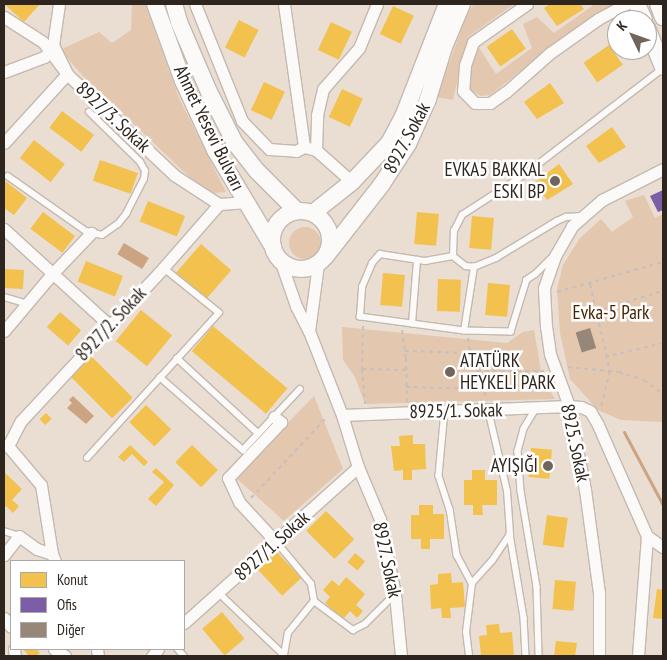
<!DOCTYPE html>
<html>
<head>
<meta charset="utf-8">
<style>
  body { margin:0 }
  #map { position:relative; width:667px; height:660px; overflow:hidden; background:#eaddd2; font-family:"PT Sans Narrow",sans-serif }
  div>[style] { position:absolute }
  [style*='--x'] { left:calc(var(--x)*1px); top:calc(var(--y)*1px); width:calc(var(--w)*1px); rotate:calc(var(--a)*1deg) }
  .green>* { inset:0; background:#e3c7af }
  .round { border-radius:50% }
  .water>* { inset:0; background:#cda482; transform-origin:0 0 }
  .homes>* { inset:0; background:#f2c14e; transform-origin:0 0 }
  .offices>* { inset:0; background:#7b5ea7 }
  .stream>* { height:3px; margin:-1.5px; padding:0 1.5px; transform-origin:1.5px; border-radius:1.5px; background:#cda482 }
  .building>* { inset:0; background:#968779; transform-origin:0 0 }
  .path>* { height:2px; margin-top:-1px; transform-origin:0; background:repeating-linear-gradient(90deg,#c5c0bd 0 4px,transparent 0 8px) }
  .roads { filter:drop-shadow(1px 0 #c3b9b0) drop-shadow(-1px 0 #c3b9b0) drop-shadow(0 1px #c3b9b0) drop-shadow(0 -1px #c3b9b0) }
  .lane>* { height:5.5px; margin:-2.75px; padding:0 2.75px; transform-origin:2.75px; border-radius:2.75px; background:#fcfaf8 }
  .street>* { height:11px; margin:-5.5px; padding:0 5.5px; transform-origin:5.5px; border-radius:5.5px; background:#fcfaf8 }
  .secondary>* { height:16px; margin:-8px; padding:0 8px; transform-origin:8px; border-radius:8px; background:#fcfaf8 }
  .secondary>.ring { margin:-8px; padding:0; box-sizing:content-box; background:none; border:16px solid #fcfaf8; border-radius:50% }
  .dots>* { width:14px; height:14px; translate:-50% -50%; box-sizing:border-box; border:2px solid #fff; border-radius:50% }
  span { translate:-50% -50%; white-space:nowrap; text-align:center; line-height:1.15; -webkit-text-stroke:5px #fff; paint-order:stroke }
  .street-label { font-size:19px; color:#2e251e }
  .poi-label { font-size:19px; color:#2e251e }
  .right { translate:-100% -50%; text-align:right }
  .left { translate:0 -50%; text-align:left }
  .park-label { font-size:19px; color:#462400 }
  .frame { position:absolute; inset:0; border:5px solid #2e251e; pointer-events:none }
  .legend { position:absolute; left:10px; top:560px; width:175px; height:90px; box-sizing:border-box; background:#fff; border:1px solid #aba8a5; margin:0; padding:6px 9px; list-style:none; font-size:15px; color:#2e251e }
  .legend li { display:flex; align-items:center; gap:10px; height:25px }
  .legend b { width:25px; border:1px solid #aba8a5 }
  .north { position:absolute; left:607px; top:10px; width:50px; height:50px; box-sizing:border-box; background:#fff; border:1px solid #aba8a5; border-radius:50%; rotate:312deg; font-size:14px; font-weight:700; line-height:20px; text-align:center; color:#2e251e }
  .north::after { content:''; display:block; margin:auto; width:18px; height:22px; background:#70655d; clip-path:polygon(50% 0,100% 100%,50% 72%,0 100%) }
</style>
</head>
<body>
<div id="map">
  <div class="green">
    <i style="clip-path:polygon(132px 4px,145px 4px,179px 98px,226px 192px,214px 193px,198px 185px,83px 76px,60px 50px,99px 32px,112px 43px,131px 30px)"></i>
    <i style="clip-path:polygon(474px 4px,514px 4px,468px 37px,453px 100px,437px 97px,467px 14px)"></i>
    <i style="clip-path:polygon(595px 4px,616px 4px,551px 47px,490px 95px,481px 96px,471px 90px,469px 72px,478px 46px,496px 74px,532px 48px,523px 24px,537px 17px,554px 33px)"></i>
    <i style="clip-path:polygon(644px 195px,655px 218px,663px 214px,663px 422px,621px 420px,598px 410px,570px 379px,560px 333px,557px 289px,563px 265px,580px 238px,601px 219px,612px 232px,633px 217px,625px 201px)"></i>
    <i class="round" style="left:289px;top:227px;width:32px;height:32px"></i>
    <i style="clip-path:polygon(342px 327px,507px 343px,523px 332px,534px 330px,542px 377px,555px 399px,365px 404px,355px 377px,343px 360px)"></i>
    <i style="clip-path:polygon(314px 396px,343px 469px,284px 521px,235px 477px)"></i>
  </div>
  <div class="water">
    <i style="left:124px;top:243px;width:29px;height:13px;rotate:31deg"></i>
    <i style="clip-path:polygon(73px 396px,94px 416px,86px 424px,67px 408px,72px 403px,69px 400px)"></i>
  </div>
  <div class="homes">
    <i style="clip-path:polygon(4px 4px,40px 4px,24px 22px)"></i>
    <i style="clip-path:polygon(550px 4px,580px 4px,584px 9px,557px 26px,544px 8px)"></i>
    <i style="left:393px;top:6px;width:23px;height:31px;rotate:25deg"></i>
    <i style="left:239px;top:20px;width:22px;height:31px;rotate:27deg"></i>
    <i style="left:331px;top:22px;width:23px;height:31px;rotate:25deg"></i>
    <i style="left:512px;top:29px;width:24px;height:31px;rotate:55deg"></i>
    <i style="left:609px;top:45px;width:24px;height:31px;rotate:55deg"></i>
    <i style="left:264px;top:82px;width:23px;height:31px;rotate:25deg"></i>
    <i style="clip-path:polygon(550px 83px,564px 103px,537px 119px,524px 102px)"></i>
    <i style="left:342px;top:89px;width:23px;height:31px;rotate:25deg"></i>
    <i style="left:62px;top:111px;width:40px;height:21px;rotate:37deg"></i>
    <i style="clip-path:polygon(612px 127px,626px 147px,599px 163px,586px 146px)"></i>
    <i style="left:34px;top:140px;width:39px;height:23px;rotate:38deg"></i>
    <i style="left:100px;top:160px;width:40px;height:22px;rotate:19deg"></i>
    <i style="clip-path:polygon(559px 164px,573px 184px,547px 200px,534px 183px)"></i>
    <i style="clip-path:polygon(4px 180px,27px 198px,14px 215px,4px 208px)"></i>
    <i style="left:148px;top:201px;width:40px;height:22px;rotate:22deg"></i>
    <i style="left:43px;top:212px;width:40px;height:21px;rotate:37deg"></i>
    <i style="left:417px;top:212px;width:22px;height:32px;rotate:5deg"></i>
    <i style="left:472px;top:216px;width:22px;height:32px;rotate:5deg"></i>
    <i style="left:201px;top:244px;width:40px;height:40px;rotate:41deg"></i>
    <i style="left:86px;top:261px;width:40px;height:22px;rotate:22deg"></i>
    <i style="left:4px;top:269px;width:20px;height:19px;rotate:3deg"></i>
    <i style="left:383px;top:273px;width:22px;height:32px;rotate:5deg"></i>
    <i style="left:438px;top:279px;width:23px;height:32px;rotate:2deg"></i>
    <i style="left:488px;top:283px;width:22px;height:32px;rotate:5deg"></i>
    <i style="left:141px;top:310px;width:40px;height:40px;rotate:39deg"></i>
    <i style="left:60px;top:312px;width:28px;height:20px;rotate:41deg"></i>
    <i style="left:213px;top:326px;width:97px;height:33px;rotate:40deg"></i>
    <i style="left:91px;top:356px;width:59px;height:29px;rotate:45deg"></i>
    <i style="left:146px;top:405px;width:35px;height:24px;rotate:44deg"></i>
    <i style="left:46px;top:413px;width:8px;height:9px;rotate:45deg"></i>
    <i style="clip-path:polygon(413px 435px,413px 444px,425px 444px,426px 469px,412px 470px,412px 480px,403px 480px,403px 470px,394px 471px,391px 446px,400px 446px,399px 436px)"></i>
    <i style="clip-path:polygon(130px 445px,148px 462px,144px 466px,132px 454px,124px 462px,118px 457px)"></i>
    <i style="left:192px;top:445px;width:36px;height:24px;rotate:44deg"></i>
    <i style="left:531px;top:448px;width:21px;height:29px;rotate:5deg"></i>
    <i style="clip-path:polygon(156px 468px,174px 485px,156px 506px,148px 499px,164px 482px,152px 472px)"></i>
    <i style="clip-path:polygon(472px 470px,485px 470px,485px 480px,497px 480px,497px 505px,482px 505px,483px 515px,473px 515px,473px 505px,464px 505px,464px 480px,472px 480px)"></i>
    <i style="clip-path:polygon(4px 472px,22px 489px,12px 500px,19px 506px,13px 513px,6px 506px,4px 508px)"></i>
    <i style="clip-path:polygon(419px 505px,433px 505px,433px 514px,444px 514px,444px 539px,430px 539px,430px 549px,421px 549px,421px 539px,411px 539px,411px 515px,419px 515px)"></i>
    <i style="left:326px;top:511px;width:40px;height:28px;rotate:45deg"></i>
    <i style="left:547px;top:515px;width:21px;height:30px;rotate:8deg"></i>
    <i style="left:276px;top:551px;width:37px;height:26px;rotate:47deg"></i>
    <i style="left:355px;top:553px;width:13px;height:12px;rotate:39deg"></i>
    <i style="clip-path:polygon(451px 573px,452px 583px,463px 582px,465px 607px,450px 608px,451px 618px,442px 618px,441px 608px,431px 609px,430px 585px,438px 584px,438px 574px)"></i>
    <i style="clip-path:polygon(346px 577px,365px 594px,356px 605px,363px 611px,357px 618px,350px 611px,343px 619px,325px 603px,330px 597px,323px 590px,332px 580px,339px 586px)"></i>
    <i style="left:555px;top:580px;width:21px;height:29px;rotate:5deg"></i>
    <i style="clip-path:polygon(657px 589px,663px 590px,663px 619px,653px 618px)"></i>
    <i style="left:222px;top:612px;width:35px;height:26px;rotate:50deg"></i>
    <i style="clip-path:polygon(499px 624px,500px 633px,512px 632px,514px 656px,481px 656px,479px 636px,487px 635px,486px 625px)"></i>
    <i style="clip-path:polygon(556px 641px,577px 643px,575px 656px,554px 656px)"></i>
    <i style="clip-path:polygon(23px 649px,36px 649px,40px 653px,36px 656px,29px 656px)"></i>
  </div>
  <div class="offices">
    <i style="clip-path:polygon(663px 190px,663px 210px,658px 212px,650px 196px)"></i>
  </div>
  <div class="stream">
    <i style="--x:624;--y:432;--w:83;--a:61.9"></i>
  </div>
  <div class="building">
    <i style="left:590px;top:328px;width:21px;height:15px;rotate:73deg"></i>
  </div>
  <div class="path">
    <i style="--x:590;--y:284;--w:89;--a:77.1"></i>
    <i style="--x:610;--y:371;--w:38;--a:104"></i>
    <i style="--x:557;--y:292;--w:110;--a:-15.8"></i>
    <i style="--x:595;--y:311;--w:71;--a:-16.4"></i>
    <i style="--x:363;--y:326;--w:43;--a:91.3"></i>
    <i style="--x:362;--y:369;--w:35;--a:85"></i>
    <i style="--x:402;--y:330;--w:28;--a:82"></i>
    <i style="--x:406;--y:358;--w:44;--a:88.7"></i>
    <i style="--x:468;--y:338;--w:9;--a:84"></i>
    <i style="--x:469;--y:347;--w:17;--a:62"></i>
    <i style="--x:477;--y:362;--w:9;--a:90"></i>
    <i style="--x:477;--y:371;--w:14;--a:65"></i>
    <i style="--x:483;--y:384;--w:15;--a:79"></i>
    <i style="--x:405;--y:351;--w:67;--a:1.7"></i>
    <i style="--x:605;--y:357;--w:60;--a:-13.6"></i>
    <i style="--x:568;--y:367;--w:51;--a:5.6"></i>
    <i style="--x:619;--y:372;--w:26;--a:18"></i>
    <i style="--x:644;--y:380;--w:24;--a:36"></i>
    <i style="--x:362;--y:369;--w:43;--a:1.3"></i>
    <i style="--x:477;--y:371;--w:67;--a:0"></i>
    <i style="--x:406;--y:387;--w:77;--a:1.5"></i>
    <i style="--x:251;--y:498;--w:112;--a:-46.8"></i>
  </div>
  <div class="roads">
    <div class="lane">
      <i style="--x:8;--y:176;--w:95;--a:35.2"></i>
      <i style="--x:86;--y:231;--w:16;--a:14"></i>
      <i style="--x:102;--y:235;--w:19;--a:-35"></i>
      <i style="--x:118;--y:224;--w:13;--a:-51"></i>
      <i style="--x:126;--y:214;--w:39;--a:-63"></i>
      <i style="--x:144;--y:179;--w:8;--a:-83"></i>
      <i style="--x:145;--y:171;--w:10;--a:-119"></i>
      <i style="--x:140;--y:162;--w:71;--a:-135.6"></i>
      <i style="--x:453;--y:256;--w:25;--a:-88"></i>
      <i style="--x:454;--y:231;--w:18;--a:-63"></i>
      <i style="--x:462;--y:215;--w:74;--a:-32.8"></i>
      <i style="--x:524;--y:175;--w:174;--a:-37.5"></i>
      <i style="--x:551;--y:259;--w:21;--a:135"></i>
      <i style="--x:536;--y:274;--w:11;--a:146"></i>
      <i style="--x:527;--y:280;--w:54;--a:107.1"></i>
      <i style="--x:511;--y:332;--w:47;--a:-178.8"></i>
      <i style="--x:464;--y:331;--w:105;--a:-172.3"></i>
      <i style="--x:360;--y:317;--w:30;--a:-86"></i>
      <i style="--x:362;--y:287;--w:26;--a:-67"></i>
      <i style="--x:372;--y:263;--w:12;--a:-48"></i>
      <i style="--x:380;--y:254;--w:46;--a:8.8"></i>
      <i style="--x:425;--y:261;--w:28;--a:-10"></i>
      <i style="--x:453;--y:256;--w:16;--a:38"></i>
      <i style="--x:466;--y:266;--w:8;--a:7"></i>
      <i style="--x:474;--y:267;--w:24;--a:-22"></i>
      <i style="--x:496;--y:258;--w:71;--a:-31.2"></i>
      <i style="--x:557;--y:221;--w:10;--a:-24"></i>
      <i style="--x:566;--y:217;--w:15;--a:-4"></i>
      <i style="--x:4;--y:297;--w:25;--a:16"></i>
      <i style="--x:412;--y:324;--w:64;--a:-85.5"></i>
      <i style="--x:464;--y:331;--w:65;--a:-81.1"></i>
      <i style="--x:177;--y:358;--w:110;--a:42.8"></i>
      <i style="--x:160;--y:377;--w:111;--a:41.3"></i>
      <i style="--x:243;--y:450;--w:83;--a:-46.9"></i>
      <i style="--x:536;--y:409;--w:23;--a:121"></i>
      <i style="--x:524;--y:429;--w:23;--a:105"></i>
      <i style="--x:518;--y:451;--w:40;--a:85.7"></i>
      <i style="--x:521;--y:491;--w:97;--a:80.5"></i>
      <i style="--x:537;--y:587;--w:69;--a:88.3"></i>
      <i style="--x:445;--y:411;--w:65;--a:95.3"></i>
      <i style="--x:439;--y:476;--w:35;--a:72"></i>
      <i style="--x:450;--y:509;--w:47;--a:81.3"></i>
      <i style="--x:457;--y:555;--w:32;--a:62"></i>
      <i style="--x:87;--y:458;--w:196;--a:-47.7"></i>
      <i style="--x:219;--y:313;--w:72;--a:-141.2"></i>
      <i style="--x:4;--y:531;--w:16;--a:18"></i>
      <i style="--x:510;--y:534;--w:85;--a:80.5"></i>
      <i style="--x:524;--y:618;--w:38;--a:87"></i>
      <i style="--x:219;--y:593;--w:90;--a:43.6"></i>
      <i style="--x:284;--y:655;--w:22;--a:-80"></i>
      <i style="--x:288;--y:633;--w:41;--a:-50.9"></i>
      <i style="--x:314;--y:601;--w:17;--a:-100"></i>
      <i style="--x:311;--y:584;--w:55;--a:-129.8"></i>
      <i style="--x:314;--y:601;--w:49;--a:36.6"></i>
      <i style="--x:353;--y:630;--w:13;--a:-27"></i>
      <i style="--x:365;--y:624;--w:41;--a:-45"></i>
      <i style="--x:178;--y:649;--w:9;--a:49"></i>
      <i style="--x:469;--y:656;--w:24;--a:-97"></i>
      <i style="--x:466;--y:632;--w:49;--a:-83"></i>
      <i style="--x:472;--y:583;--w:30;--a:-48"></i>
      <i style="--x:492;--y:561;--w:32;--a:-56"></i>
      <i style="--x:510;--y:534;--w:43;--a:-94"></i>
      <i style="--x:507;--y:491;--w:83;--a:-103.2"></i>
    </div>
    <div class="street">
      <i style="--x:59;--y:4;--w:41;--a:98.3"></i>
      <i style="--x:53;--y:45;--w:32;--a:64"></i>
      <i style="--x:67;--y:74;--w:147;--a:43.3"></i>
      <i style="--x:174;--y:175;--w:54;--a:32.8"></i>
      <i style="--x:195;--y:4;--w:126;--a:68.1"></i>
      <i style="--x:242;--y:121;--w:39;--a:46"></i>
      <i style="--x:269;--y:149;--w:27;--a:4"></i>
      <i style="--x:296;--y:151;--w:9;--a:-27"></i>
      <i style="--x:304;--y:147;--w:12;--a:14"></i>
      <i style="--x:284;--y:4;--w:144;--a:82"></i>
      <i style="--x:527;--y:4;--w:66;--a:144.9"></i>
      <i style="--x:473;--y:42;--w:24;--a:109"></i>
      <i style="--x:465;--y:65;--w:26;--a:94"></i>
      <i style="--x:463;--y:91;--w:17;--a:45"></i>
      <i style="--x:475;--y:103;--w:15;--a:0"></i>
      <i style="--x:490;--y:103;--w:19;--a:-35"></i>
      <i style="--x:506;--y:92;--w:59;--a:-41.6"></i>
      <i style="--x:550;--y:53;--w:59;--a:-35.3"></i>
      <i style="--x:598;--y:19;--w:32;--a:-28"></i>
      <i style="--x:4;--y:17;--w:46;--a:32.7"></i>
      <i style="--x:43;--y:42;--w:40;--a:53"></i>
      <i style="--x:67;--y:74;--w:93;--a:132.4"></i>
      <i style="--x:4;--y:72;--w:43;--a:-20.6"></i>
      <i style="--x:44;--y:57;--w:8;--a:-45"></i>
      <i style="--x:352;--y:182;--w:48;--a:-138.4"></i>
      <i style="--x:316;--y:150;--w:35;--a:-88"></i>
      <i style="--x:317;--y:115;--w:27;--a:-77"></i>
      <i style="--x:323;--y:89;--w:55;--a:-48.7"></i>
      <i style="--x:359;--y:48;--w:48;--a:-67.8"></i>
      <i style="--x:219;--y:204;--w:26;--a:-4"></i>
      <i style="--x:4;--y:229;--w:142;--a:42.4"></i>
      <i style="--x:280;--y:260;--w:49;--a:70.8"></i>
      <i style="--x:296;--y:306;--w:28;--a:63"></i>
      <i style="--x:309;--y:331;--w:90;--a:68.6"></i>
      <i style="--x:342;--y:415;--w:54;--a:72.9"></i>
      <i style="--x:358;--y:467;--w:56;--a:67.1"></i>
      <i style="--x:380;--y:519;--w:76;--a:78.7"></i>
      <i style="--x:395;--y:594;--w:62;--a:84.5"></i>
      <i style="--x:4;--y:331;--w:75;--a:-49.9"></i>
      <i style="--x:52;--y:274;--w:57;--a:-46.4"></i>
      <i style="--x:309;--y:331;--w:68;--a:-82.3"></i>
      <i style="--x:342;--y:415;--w:227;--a:-2.3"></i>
      <i style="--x:569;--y:406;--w:12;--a:5"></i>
      <i style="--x:581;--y:407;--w:10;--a:24"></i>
      <i style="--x:590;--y:411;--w:16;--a:60"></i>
      <i style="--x:598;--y:425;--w:121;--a:66.2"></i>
      <i style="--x:647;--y:536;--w:120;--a:94.3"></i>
      <i style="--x:274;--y:417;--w:9;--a:36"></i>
      <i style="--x:281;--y:422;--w:77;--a:133.4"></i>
      <i style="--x:228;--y:478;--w:26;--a:65"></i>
      <i style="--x:239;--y:502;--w:54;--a:47.2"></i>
      <i style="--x:4;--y:445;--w:4;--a:14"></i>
      <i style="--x:8;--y:446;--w:51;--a:49.8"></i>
      <i style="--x:41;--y:485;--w:70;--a:80.9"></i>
      <i style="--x:52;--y:554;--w:8;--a:67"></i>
      <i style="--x:8;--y:446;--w:28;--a:-63"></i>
      <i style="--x:21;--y:421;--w:209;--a:-47.1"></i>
      <i style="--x:163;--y:268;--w:85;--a:-48.8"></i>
      <i style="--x:647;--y:536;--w:19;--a:35"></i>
      <i style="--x:4;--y:555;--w:24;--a:-52"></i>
      <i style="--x:19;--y:536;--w:22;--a:36"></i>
      <i style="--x:37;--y:549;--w:16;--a:18"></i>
      <i style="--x:4;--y:618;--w:11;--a:52"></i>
      <i style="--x:184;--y:623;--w:234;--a:-41.9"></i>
      <i style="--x:14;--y:649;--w:7;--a:82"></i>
      <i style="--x:54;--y:649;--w:13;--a:32"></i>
      <i style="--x:97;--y:649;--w:7;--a:82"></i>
      <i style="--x:152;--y:656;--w:9;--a:-49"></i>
      <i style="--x:599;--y:656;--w:63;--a:-90"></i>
      <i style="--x:599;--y:593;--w:104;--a:-97.7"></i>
      <i style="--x:585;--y:490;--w:86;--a:-100.8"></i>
      <i style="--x:569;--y:406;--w:55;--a:-110.1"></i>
      <i style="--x:550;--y:354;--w:27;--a:-98"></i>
      <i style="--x:546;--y:327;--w:39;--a:-93"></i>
      <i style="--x:544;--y:288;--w:34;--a:-71"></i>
      <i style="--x:555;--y:256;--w:34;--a:-60"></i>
      <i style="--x:572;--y:226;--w:40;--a:-41"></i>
      <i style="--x:602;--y:200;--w:68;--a:-26.9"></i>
    </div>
    <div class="secondary">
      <i style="--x:155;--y:4;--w:82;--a:70"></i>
      <i style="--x:183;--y:81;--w:76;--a:65.1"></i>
      <i style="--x:215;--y:150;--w:113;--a:59.1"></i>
      <i style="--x:174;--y:4;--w:19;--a:74"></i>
      <i style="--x:179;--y:22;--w:76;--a:66.8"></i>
      <i style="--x:209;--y:92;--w:57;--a:63"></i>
      <i style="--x:235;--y:143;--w:36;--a:52"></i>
      <i style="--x:257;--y:171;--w:57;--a:45"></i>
      <i style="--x:637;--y:4;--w:17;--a:66"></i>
      <i style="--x:658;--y:4;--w:14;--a:69"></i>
      <i style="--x:647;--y:28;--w:42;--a:67.7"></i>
      <i class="ring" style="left:272px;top:211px;width:42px;height:42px"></i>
      <i style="--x:313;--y:213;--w:50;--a:-38.5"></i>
      <i style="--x:352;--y:182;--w:54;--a:-46.5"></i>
      <i style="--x:389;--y:143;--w:30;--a:-62"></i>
      <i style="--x:403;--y:117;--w:121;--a:-68.7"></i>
      <i style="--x:325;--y:257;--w:93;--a:-52"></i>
      <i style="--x:382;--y:184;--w:48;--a:-57"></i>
      <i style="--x:408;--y:144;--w:49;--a:-66"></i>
      <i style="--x:428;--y:99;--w:54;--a:-72.9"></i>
      <i style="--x:444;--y:47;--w:47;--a:-67.3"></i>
    </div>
  </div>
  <div class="dots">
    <i style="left:555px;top:181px;background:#70655d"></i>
    <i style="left:450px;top:372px;background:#70655d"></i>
    <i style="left:548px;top:466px;background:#70655d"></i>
  </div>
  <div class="street-label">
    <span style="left:113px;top:117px;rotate:43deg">8927/3. Sokak</span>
    <span style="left:209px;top:128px;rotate:64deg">Ahmet Yesevi Bulvarı</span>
    <span style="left:407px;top:138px;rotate:-62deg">8927. Sokak</span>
    <span style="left:111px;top:324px;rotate:-47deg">8927/2. Sokak</span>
    <span style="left:456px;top:411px;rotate:-1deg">8925/1. Sokak</span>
    <span style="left:575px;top:443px;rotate:78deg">8925. Sokak</span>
    <span style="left:272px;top:546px;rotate:-42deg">8927/1. Sokak</span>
    <span style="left:387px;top:560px;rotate:78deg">8927. Sokak</span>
  </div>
  <div class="poi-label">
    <span class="right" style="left:545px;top:181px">EVKA5 BAKKAL<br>ESKI BP</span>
    <span class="left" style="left:460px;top:372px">ATATÜRK<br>HEYKELİ PARK</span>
    <span class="right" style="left:538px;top:466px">AYIŞIĞI</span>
  </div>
  <div class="park-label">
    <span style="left:611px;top:313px">Evka-5 Park</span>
  </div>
  <div class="frame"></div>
  <ul class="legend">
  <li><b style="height:14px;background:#f2c14e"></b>Konut</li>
  <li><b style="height:14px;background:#7b5ea7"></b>Ofis</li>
  <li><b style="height:14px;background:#968779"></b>Diğer</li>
  </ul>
  <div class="north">K</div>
</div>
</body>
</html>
